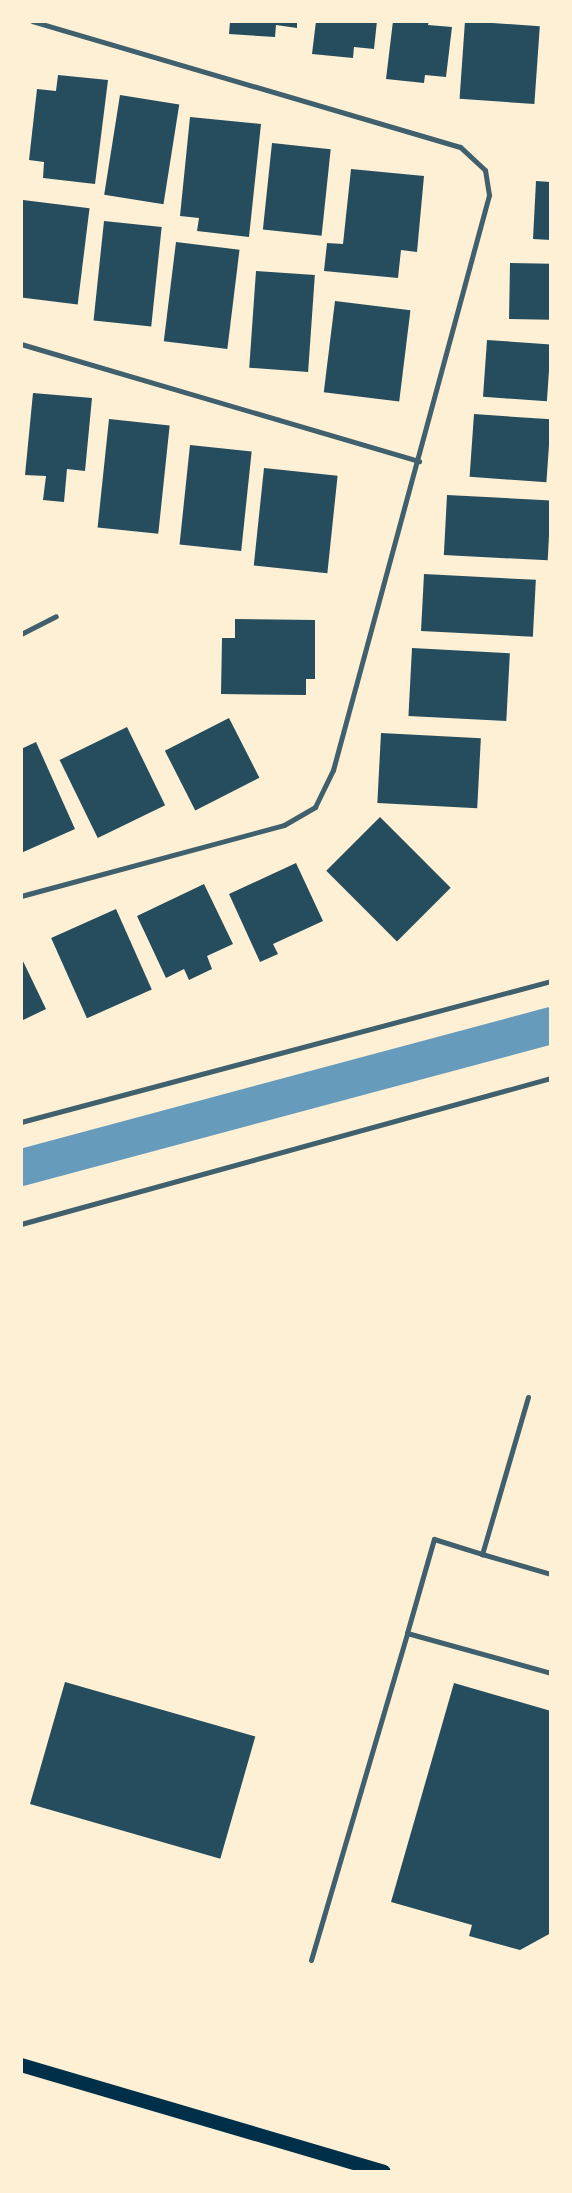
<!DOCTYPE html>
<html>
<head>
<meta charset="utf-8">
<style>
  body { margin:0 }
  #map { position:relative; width:572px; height:2193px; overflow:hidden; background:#fdf0d5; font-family:"Fira Sans",sans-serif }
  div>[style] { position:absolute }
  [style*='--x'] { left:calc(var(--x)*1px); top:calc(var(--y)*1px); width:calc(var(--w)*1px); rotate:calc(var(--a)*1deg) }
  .canal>* { height:37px; margin:-18.5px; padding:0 18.5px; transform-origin:18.5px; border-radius:18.5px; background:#669bbc }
  .building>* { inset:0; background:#264d5e; transform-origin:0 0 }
  .service>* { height:5px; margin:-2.5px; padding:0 2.5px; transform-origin:2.5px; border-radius:2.5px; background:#3f606c }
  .secondary>* { height:14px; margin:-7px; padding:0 7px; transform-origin:7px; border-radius:7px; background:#003049 }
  span { translate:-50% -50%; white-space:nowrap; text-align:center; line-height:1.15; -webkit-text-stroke:7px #fdf0d5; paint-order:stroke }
  .frame { position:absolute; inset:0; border:23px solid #fdf0d5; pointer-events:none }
</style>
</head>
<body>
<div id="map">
  <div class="canal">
    <i style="--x:21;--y:1167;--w:549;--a:-15"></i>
  </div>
  <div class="building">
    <i style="clip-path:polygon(230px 21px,297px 21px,297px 28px,276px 25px,275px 37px,229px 34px)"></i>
    <i style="clip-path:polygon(316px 21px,377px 21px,374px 49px,354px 47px,353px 58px,312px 54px)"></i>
    <i style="clip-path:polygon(393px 21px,429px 21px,428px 25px,452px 27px,446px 77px,425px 75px,424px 83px,386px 79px)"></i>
    <i style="left:465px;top:21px;width:75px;height:78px;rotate:4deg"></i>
    <i style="clip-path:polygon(58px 75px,108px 80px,95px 184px,43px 178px,44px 162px,29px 160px,37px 89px,56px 91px)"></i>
    <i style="left:120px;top:95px;width:60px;height:101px;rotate:9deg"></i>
    <i style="clip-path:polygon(190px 117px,261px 124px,249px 237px,197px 231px,199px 218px,180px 216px)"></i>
    <i style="left:272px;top:143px;width:59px;height:87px;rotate:6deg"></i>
    <i style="clip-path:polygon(351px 169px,424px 176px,417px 252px,401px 250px,398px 278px,324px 271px,327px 243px,343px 244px)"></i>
    <i style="clip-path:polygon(536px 181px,551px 182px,551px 240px,533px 239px)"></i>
    <i style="left:23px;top:200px;width:67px;height:97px;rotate:7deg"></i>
    <i style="left:104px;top:221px;width:58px;height:100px;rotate:6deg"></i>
    <i style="left:176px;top:242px;width:64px;height:100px;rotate:7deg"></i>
    <i style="left:510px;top:263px;width:41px;height:56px;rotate:1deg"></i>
    <i style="left:256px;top:271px;width:59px;height:97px;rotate:4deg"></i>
    <i style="left:335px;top:301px;width:76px;height:92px;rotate:7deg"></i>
    <i style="left:487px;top:340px;width:64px;height:57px;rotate:4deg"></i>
    <i style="clip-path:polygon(33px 393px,92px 398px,85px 471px,67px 469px,64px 502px,43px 500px,46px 476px,25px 475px)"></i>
    <i style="left:474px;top:414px;width:77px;height:63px;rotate:4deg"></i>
    <i style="left:109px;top:419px;width:61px;height:109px;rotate:6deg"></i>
    <i style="left:190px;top:445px;width:62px;height:100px;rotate:6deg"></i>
    <i style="left:264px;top:468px;width:74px;height:98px;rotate:6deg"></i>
    <i style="left:447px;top:495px;width:104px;height:60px;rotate:3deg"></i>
    <i style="left:424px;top:574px;width:112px;height:57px;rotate:3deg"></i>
    <i style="clip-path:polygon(235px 619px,315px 620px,315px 679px,306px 679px,306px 695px,221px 694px,222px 638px,235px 638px)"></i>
    <i style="left:412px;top:648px;width:98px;height:68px;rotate:3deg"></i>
    <i style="left:229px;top:718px;width:67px;height:72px;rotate:63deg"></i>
    <i style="left:127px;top:727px;width:87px;height:75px;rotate:64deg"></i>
    <i style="left:381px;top:733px;width:100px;height:70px;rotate:3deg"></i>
    <i style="clip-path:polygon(36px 742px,75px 829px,21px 853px,21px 749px)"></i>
    <i style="left:380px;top:817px;width:100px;height:76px;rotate:45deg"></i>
    <i style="clip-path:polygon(296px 863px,323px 921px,273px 944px,278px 954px,260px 962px,229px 894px)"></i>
    <i style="clip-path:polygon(204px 884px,233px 944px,207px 956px,212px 969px,189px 980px,184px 969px,166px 978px,137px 916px)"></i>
    <i style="left:116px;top:909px;width:88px;height:71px;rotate:66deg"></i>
    <i style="clip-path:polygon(21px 957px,46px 1009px,21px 1021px)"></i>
    <i style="left:65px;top:1682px;width:198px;height:127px;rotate:16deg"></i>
    <i style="clip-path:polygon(454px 1683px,551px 1711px,551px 1933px,520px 1950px,469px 1936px,472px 1925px,391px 1902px)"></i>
  </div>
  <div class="service">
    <i style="--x:21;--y:344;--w:415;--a:16.4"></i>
    <i style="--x:21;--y:634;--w:39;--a:-27"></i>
    <i style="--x:21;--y:896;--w:272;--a:-15.1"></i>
    <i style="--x:284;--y:825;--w:36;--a:-30"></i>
    <i style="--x:315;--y:807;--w:41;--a:-64.1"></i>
    <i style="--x:333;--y:770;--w:596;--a:-74.82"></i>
    <i style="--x:489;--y:195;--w:25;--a:-99"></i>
    <i style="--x:485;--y:170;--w:34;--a:-137"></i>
    <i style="--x:460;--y:147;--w:446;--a:-163.6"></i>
    <i style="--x:21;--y:1122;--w:548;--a:-14.9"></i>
    <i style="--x:21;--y:1224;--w:550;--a:-15.4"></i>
    <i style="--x:528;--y:1397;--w:164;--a:106.3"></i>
    <i style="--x:482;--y:1554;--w:72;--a:16.2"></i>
    <i style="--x:407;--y:1633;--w:98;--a:-74"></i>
    <i style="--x:434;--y:1539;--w:50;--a:17.4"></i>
    <i style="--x:311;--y:1960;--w:341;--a:-73.6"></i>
    <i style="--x:407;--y:1633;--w:149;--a:15.5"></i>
  </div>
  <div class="secondary">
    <i style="--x:21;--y:2065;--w:378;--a:16.4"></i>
  </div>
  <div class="frame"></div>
</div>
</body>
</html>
